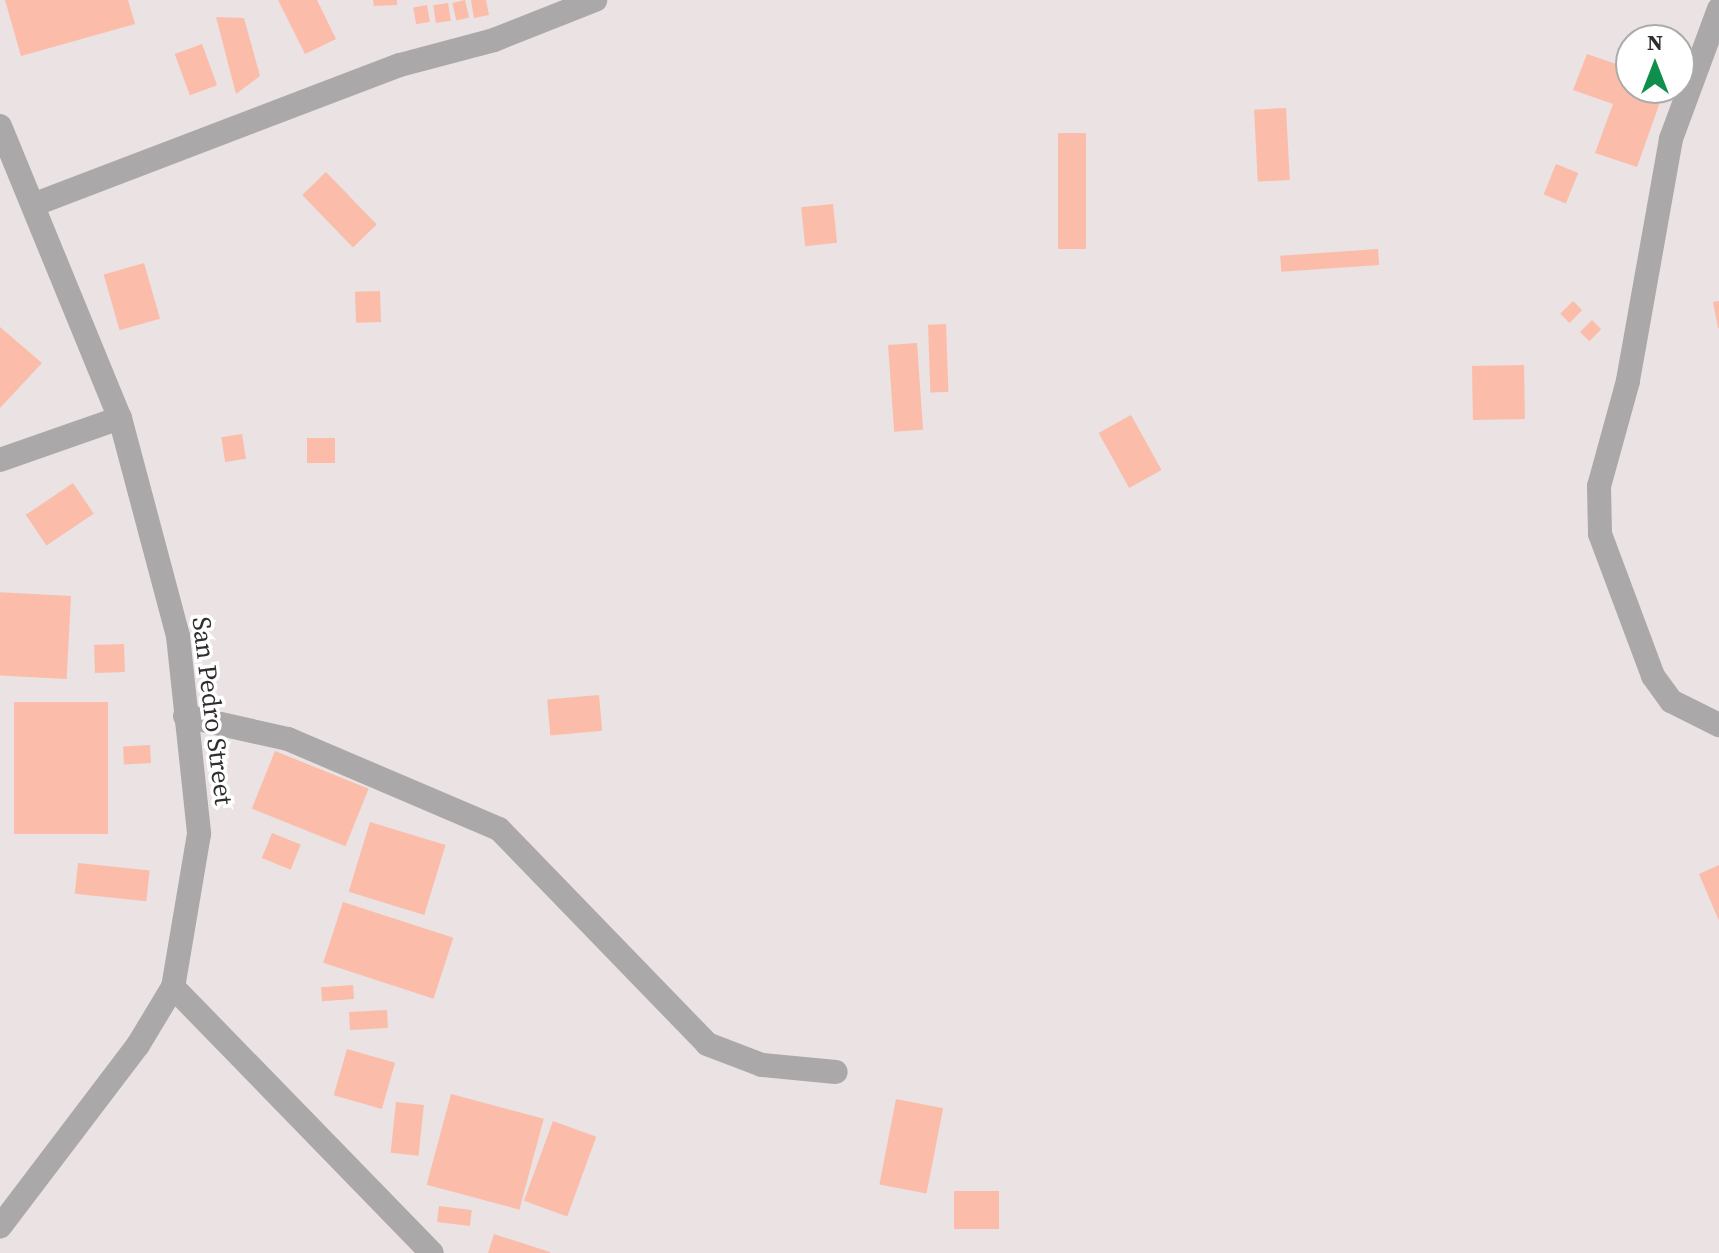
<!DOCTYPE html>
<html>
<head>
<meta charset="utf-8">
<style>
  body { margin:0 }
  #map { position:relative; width:1719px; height:1253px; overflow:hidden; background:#eae2e3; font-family:"Source Serif 4",serif }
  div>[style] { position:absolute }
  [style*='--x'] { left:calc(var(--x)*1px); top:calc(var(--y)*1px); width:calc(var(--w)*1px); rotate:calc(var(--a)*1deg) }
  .building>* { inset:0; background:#fbbda9; transform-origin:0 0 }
  .service>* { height:24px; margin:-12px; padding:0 12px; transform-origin:12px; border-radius:12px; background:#aba8a9 }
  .minor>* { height:24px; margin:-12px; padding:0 12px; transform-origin:12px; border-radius:12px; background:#aba8a9 }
  .tertiary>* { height:24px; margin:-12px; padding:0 12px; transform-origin:12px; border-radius:12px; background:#aba8a9 }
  span { translate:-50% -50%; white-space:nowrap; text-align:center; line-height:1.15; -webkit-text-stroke:7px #fff; paint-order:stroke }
  .street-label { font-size:26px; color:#302d2d }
  .north { position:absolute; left:1615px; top:24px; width:80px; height:80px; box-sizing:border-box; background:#fff; border:2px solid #acabab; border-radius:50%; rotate:0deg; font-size:22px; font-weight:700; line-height:32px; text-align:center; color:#302d2d }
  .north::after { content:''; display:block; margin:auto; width:28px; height:36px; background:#0f8f4c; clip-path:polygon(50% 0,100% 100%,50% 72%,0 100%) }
</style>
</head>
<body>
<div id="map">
  <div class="building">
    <i style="clip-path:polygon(5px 0,128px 0,135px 24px,21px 56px)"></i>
    <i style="clip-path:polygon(278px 0,317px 0,336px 39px,305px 54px)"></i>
    <i style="clip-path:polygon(373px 0,397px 0,397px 5px,374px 6px)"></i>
    <i style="left:465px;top:0;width:18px;height:13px;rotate:77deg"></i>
    <i style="clip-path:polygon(471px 0,486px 0,489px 15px,474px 18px)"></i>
    <i style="left:448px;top:3px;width:18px;height:15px;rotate:81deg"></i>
    <i style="left:427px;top:5px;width:17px;height:14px;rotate:80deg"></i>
    <i style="clip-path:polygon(216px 17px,244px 18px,260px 76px,236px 94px)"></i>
    <i style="left:202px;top:44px;width:44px;height:29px;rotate:70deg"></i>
    <i style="clip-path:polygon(1587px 54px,1631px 69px,1631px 88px,1665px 88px,1637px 167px,1595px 153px,1613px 104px,1573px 90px)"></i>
    <i style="left:1286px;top:108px;width:72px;height:32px;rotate:87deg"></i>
    <i style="left:1058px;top:133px;width:28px;height:116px"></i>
    <i style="left:1556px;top:164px;width:24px;height:33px;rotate:22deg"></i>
    <i style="left:326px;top:172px;width:73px;height:33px;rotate:46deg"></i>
    <i style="left:833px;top:204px;width:39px;height:32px;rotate:84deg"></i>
    <i style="left:1378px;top:249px;width:16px;height:98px;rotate:86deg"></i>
    <i style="left:144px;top:263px;width:58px;height:42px;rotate:74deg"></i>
    <i style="left:380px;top:291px;width:31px;height:25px;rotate:88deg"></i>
    <i style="left:1573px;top:301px;width:13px;height:18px;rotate:45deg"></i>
    <i style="clip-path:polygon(1719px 301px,1719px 328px,1718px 328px,1713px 302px)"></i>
    <i style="left:1592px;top:320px;width:13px;height:17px;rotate:45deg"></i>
    <i style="left:946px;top:324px;width:68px;height:18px;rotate:88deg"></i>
    <i style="clip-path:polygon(0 327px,42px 363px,0 408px)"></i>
    <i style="left:917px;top:343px;width:87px;height:29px;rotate:86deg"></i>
    <i style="left:1524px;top:365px;width:54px;height:52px;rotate:89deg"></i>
    <i style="left:1131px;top:415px;width:63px;height:37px;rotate:61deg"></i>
    <i style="left:242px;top:434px;width:25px;height:21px;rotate:81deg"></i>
    <i style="left:307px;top:438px;width:28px;height:25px"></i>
    <i style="left:73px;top:483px;width:37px;height:57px;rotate:56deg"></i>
    <i style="left:71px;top:596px;width:83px;height:71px;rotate:93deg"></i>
    <i style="left:124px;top:644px;width:28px;height:30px;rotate:88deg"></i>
    <i style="left:599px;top:695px;width:36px;height:52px;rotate:85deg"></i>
    <i style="left:14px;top:702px;width:94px;height:132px"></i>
    <i style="left:150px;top:745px;width:18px;height:27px;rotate:87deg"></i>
    <i style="left:275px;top:751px;width:101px;height:62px;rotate:22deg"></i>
    <i style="left:370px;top:822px;width:79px;height:73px;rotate:17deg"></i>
    <i style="left:272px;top:833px;width:31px;height:27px;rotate:22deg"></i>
    <i style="left:78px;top:863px;width:72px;height:31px;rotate:6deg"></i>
    <i style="clip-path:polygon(1719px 865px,1719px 921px,1699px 874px)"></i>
    <i style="left:343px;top:902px;width:116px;height:64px;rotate:18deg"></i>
    <i style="left:353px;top:985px;width:14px;height:32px;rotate:86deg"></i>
    <i style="left:387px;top:1010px;width:18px;height:38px;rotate:87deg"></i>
    <i style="left:347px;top:1049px;width:50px;height:48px;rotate:16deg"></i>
    <i style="left:451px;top:1094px;width:96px;height:94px;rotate:15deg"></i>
    <i style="left:896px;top:1099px;width:48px;height:87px;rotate:11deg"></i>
    <i style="left:396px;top:1102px;width:28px;height:51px;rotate:6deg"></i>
    <i style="left:553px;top:1121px;width:46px;height:85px;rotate:20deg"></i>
    <i style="left:954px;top:1191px;width:45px;height:38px"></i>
    <i style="left:439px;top:1206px;width:33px;height:16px;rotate:7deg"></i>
    <i style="clip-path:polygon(494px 1234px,550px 1252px,550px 1253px,488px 1253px)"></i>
  </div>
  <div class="service">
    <i style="--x:1719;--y:9;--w:139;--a:110.3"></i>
    <i style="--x:1671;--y:139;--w:246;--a:100.1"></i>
    <i style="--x:1628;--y:381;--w:109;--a:105.4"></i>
    <i style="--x:1599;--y:486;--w:48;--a:88.8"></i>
    <i style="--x:1600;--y:534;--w:152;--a:69.5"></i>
    <i style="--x:1653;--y:676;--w:31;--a:54"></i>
    <i style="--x:1671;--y:701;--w:54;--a:26.6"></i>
    <i style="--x:38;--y:203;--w:387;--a:-20.9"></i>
    <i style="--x:400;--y:65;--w:97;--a:-14.9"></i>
    <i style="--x:494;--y:40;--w:109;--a:-21.6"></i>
    <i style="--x:185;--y:716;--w:106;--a:12.6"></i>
    <i style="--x:288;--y:739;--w:229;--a:23.1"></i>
    <i style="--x:499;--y:829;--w:299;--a:45.9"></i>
    <i style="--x:707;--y:1044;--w:59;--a:20.9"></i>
    <i style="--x:762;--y:1065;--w:74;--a:5.4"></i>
  </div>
  <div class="minor">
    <i style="--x:0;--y:460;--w:127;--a:-19.3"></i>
    <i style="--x:173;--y:987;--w:371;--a:45.8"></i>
  </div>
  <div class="tertiary">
    <i style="--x:0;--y:126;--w:316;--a:67.7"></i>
    <i style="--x:120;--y:418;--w:226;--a:75.1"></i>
    <i style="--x:178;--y:636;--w:199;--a:83.9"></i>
    <i style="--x:199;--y:834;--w:155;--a:99.6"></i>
    <i style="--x:173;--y:987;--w:68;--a:121.1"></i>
    <i style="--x:138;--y:1045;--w:228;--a:127.2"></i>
  </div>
  <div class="street-label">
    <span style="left:212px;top:711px;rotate:83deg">San Pedro Street</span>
  </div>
  <div class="north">N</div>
</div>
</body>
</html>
